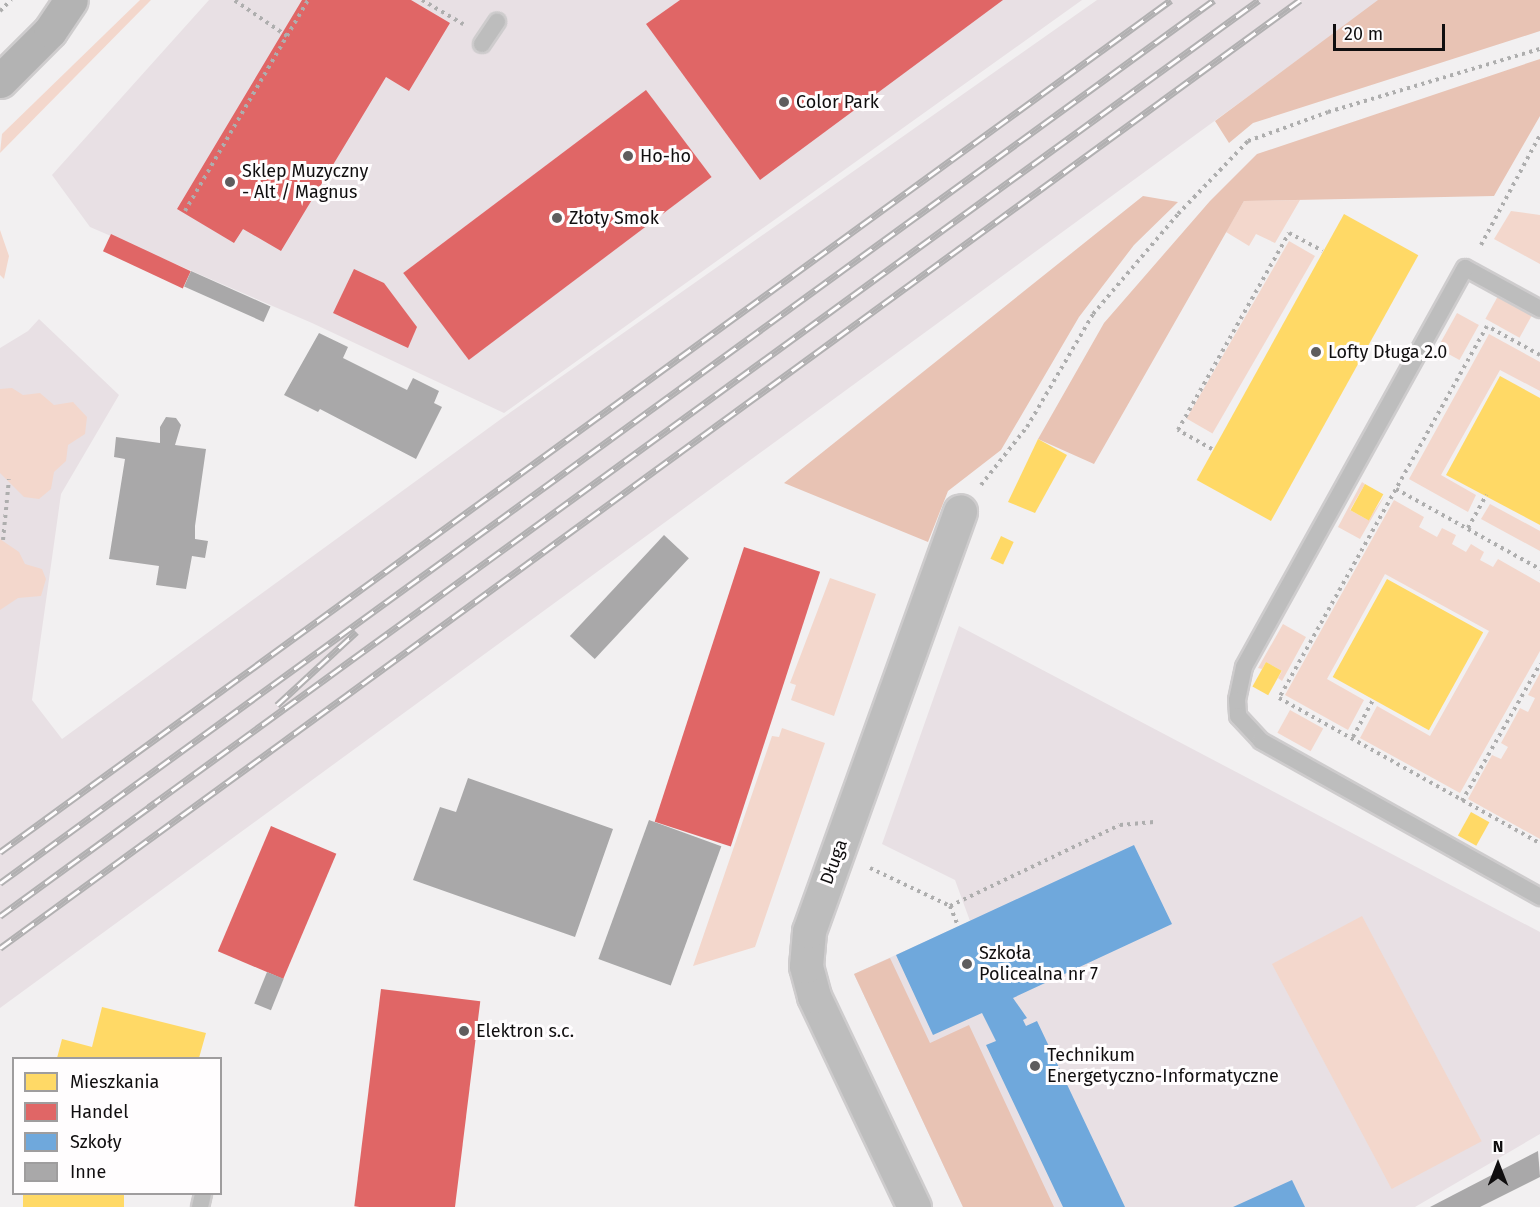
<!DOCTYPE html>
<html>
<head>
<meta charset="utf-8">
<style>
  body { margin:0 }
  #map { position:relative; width:1540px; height:1207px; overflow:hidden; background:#f2f0f1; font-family:"Fira Sans",sans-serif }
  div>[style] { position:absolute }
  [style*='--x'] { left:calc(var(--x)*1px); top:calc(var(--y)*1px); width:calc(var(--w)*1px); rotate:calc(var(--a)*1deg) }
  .built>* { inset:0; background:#e8e0e4 }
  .green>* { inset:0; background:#f3d7cc; transform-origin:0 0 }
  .forest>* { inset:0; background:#e8c3b4 }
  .homes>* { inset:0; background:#ffd966; transform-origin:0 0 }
  .shops>* { inset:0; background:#e06666; transform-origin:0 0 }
  .schools>* { inset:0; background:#6fa8dc }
  .building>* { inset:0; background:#a9a8a9; transform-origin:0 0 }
  .path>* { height:4px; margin-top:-2px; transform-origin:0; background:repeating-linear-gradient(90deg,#aeaeae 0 3px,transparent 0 7.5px) }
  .roads { filter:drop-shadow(2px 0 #cecccd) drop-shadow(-2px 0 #cecccd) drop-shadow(0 2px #cecccd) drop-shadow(0 -2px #cecccd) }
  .lane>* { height:16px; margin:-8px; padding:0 8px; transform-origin:8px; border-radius:8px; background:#bdbdbd }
  .street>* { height:33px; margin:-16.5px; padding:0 16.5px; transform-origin:16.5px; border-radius:16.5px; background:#bdbdbd }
  .secondary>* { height:33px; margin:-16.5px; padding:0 16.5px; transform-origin:16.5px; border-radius:16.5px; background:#b3b3b3 }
  .rail>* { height:7px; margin-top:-3.5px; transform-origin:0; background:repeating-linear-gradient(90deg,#fffdfe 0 14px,#b1b0b1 0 28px); box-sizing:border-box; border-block:2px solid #b1b0b1 }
  .dots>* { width:16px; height:16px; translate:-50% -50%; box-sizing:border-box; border:3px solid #fffdfe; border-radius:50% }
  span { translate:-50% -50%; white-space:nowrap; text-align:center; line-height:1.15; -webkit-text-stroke:6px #fffdfe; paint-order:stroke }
  .poi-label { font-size:18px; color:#100e0f }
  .left { translate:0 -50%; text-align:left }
  .street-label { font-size:18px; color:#100e0f }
  .legend { position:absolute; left:12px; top:1057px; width:210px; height:138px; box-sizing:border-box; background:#fffdfe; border:2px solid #9f9d9e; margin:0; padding:8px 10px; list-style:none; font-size:18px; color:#100e0f }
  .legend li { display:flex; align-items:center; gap:12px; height:30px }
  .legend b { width:30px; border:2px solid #9f9d9e }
  .north { position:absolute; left:1468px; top:1135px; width:60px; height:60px; -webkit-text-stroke:4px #fffdfe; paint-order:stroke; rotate:0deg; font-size:16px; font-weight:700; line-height:24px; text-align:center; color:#100e0f }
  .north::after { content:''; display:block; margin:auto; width:21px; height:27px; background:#100e0f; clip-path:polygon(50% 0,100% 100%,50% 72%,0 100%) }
  .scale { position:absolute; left:1333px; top:24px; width:112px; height:27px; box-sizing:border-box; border:3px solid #100e0f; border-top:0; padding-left:8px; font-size:18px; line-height:21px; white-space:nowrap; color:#100e0f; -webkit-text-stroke:4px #fffdfe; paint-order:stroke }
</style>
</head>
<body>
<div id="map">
  <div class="built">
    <i style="clip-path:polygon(209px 0,1082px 0,504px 413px,312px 323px,90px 227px,52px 175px)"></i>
    <i style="clip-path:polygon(1097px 0,1380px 0,0 1008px,0 348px,28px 331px,39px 319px,119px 395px,61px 494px,32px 700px,62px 739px,501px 419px)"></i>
    <i style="clip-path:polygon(959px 626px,1540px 932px,1540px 1134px,1415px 1207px,963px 1207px,854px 974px,970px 921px,955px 880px,882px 844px)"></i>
  </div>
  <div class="green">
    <i style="clip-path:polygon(140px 0,151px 0,0 153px,2px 134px)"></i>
    <i style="clip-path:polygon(1300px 200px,1275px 243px,1256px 234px,1249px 246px,1226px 232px,1244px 201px)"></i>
    <i style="clip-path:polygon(1511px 211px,1540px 215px,1540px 264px,1494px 239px)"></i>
    <i style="clip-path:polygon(0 230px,9px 256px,4px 279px,0 275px)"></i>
    <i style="left:1289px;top:241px;width:30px;height:205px;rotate:30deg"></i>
    <i style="left:1498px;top:296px;width:39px;height:26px;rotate:29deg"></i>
    <i style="left:1457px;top:313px;width:25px;height:40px;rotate:29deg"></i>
    <i style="clip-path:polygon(1489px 334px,1540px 362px,1540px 391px,1500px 370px,1441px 475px,1476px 495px,1468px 512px,1409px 479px)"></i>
    <i style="clip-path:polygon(12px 388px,23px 395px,40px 393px,54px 405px,73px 402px,87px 417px,85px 434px,68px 445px,66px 461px,54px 472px,51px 489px,39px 499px,24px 497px,0 473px,0 389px)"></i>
    <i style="clip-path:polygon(1362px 482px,1365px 484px,1350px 510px,1368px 520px,1385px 495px,1360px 539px,1338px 527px)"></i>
    <i style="clip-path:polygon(1394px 500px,1424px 517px,1419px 527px,1437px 537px,1442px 528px,1456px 535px,1452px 544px,1466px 552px,1471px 544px,1484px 552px,1480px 560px,1493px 567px,1498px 559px,1540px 583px,1540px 651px,1460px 793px,1360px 738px,1377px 706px,1430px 736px,1489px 631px,1385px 574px,1327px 679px,1364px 700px,1348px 730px,1285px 695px)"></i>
    <i style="clip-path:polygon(1490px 504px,1540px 531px,1540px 551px,1481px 519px)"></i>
    <i style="clip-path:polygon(0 539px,19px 552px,25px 564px,42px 569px,46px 579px,41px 596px,18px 598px,0 610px)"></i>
    <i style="clip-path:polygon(830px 578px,876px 594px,834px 716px,791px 700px,796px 685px,790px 683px)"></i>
    <i style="clip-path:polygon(1283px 624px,1306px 637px,1282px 681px,1278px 678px,1282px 671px,1266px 662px,1262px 669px,1258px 668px)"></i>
    <i style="clip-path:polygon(1540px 673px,1540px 839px,1468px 799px,1492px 755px,1501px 759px,1508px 747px,1501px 743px,1520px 708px,1528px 712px,1535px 698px,1528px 695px)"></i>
    <i style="left:1290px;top:710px;width:38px;height:26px;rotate:29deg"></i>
    <i style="clip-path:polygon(782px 728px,825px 743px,755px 947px,693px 966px,772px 736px,779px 737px)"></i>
    <i style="left:1362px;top:916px;width:255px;height:102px;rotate:62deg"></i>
  </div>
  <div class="forest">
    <i style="clip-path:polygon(1378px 0,1540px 0,1540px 31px,1253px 123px,1229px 143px,1215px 121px)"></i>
    <i style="clip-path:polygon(1540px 59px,1540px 116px,1494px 196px,1244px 201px,1094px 464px,1038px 439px,1104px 323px,1210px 201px,1257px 154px)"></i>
    <i style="clip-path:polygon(1143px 196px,1178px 202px,1134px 245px,1079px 317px,1001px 450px,948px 491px,928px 542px,784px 483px)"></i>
    <i style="clip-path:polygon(890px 958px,930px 1043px,969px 1025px,1054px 1207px,963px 1207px,854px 974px)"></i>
  </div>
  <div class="homes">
    <i style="left:1344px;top:214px;width:85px;height:304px;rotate:29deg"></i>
    <i style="clip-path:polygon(1500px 376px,1540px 398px,1540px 525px,1446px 475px)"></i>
    <i style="clip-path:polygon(1038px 439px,1067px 455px,1035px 513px,1008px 502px)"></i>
    <i style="left:1365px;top:484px;width:21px;height:30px;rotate:29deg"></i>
    <i style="left:1001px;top:536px;width:14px;height:25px;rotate:25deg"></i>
    <i style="left:1387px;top:579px;width:110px;height:112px;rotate:29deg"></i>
    <i style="left:1266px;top:662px;width:18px;height:28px;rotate:29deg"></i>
    <i style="left:1471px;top:812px;width:21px;height:27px;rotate:29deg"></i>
    <i style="clip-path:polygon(102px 1007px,206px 1033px,199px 1058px,57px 1058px,62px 1039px,92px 1047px)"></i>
    <i style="left:23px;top:1194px;width:101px;height:13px"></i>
  </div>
  <div class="shops">
    <i style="clip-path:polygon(302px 0,411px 0,450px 23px,409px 91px,386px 77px,281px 251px,243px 229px,234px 243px,177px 209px)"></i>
    <i style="clip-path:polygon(680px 0,1003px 0,760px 180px,646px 24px)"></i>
    <i style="left:646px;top:90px;width:109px;height:304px;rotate:53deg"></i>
    <i style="left:111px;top:234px;width:88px;height:19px;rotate:25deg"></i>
    <i style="clip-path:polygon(354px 269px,384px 283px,417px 327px,408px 348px,333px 313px)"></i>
    <i style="left:744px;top:547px;width:80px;height:289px;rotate:18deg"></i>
    <i style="left:271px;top:826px;width:71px;height:136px;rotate:23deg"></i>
    <i style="left:381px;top:989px;width:100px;height:219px;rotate:7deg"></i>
  </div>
  <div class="schools">
    <i style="clip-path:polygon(1134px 845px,1172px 924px,1013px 998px,1027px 1018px,1023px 1020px,1026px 1026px,1037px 1021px,1125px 1207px,1063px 1207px,986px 1045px,996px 1041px,982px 1013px,933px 1035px,896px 955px)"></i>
    <i style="clip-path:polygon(1292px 1180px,1305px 1207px,1233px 1207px)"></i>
  </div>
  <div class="building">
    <i style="left:191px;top:271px;width:87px;height:17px;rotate:24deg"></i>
    <i style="clip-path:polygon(319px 333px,348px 347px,343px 358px,407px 390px,413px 378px,439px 391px,434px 403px,442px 407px,416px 459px,320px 409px,318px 412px,284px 395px)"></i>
    <i style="clip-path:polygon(166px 417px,176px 418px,181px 425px,175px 445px,206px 449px,195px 526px,195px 539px,208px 541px,205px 558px,192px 556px,186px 589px,156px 585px,159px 566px,109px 559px,125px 459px,114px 457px,116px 437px,160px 443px,160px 427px)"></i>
    <i style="left:664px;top:535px;width:34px;height:138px;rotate:43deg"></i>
    <i style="clip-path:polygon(468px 778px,613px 829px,575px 937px,413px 880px,440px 807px,456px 812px)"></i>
    <i style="left:649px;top:820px;width:77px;height:148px;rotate:20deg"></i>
    <i style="left:267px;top:972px;width:18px;height:34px;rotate:22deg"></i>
    <i style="clip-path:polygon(1538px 1151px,1540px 1177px,1480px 1207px,1430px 1207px)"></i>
  </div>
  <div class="path">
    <i style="--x:422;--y:0;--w:48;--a:30.3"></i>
    <i style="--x:0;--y:11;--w:16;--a:-45"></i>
    <i style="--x:287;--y:36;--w:42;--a:-59.7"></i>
    <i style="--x:185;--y:211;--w:203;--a:-59.8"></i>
    <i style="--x:287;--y:36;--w:64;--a:-145.8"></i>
    <i style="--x:1481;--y:245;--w:125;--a:-61.8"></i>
    <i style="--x:1540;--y:355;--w:60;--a:-151.3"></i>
    <i style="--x:1487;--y:326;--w:426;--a:119.2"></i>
    <i style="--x:1279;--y:698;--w:299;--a:29.1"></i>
    <i style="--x:1212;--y:449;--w:39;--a:-151"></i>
    <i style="--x:1178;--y:430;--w:226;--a:-60.6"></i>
    <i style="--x:1289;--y:233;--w:38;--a:28"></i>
    <i style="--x:981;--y:485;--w:74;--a:-51.6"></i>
    <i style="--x:1027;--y:427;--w:131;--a:-59.7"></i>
    <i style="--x:1093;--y:314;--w:131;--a:-49.6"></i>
    <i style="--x:1178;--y:214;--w:101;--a:-46.2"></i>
    <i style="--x:1248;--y:141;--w:85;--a:-19.9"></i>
    <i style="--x:1328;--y:112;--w:221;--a:-16.6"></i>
    <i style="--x:1396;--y:489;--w:165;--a:29.1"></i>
    <i style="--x:1468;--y:528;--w:38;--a:-61"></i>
    <i style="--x:3;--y:540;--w:61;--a:-84.4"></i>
    <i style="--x:1353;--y:737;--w:42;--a:-61.6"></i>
    <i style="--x:1462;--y:801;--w:158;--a:-60.3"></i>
    <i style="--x:870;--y:868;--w:89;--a:25.4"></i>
    <i style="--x:950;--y:906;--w:22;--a:68"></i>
    <i style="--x:950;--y:906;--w:188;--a:-25.5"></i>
    <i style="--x:1120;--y:825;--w:34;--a:-5"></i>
  </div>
  <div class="roads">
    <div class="lane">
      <i style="--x:482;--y:44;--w:27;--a:-56"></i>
      <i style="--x:1540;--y:309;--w:85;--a:-151.3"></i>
      <i style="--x:1465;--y:268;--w:456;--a:119"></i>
      <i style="--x:1244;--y:667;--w:34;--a:102"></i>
      <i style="--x:1237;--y:700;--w:16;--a:86"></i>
      <i style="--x:1238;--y:716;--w:34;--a:47"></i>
      <i style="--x:1261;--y:741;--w:320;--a:29.2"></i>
      <i style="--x:200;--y:1207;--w:13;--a:-77"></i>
    </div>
    <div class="street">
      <i style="--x:914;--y:1207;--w:233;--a:-115.4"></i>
      <i style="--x:814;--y:996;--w:31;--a:-105"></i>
      <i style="--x:806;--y:966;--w:35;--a:-85"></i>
      <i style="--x:809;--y:931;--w:446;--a:-70.2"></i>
    </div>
    <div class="secondary">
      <i style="--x:0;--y:81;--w:71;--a:-45"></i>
      <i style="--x:50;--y:31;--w:37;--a:-56"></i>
    </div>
  </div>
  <div class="rail">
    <i style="--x:277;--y:705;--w:108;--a:-42.7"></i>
    <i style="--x:149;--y:807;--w:1372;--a:-36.02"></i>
    <i style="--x:0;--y:852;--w:1448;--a:-36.04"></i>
    <i style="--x:0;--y:883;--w:1501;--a:-36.03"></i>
    <i style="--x:0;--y:916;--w:192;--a:-36.1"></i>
    <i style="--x:0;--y:948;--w:1609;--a:-36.1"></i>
  </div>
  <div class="dots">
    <i style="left:784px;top:102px;background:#5f5d5e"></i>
    <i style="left:628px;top:156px;background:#5f5d5e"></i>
    <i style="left:230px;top:182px;background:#5f5d5e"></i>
    <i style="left:557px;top:218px;background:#5f5d5e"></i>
    <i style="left:1316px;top:352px;background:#5f5d5e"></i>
    <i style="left:967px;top:964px;background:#5f5d5e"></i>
    <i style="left:464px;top:1031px;background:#5f5d5e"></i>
    <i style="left:1035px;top:1066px;background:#5f5d5e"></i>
  </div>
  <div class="poi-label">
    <span class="left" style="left:796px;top:102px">Color Park</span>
    <span class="left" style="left:640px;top:156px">Ho-ho</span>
    <span class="left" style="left:242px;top:182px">Sklep Muzyczny<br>- Alt / Magnus</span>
    <span class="left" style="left:569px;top:218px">Złoty Smok</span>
    <span class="left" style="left:1328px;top:352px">Lofty Długa 2.0</span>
    <span class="left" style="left:979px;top:964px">Szkoła<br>Policealna nr 7</span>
    <span class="left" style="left:476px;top:1031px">Elektron s.c.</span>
    <span class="left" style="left:1047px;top:1066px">Technikum<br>Energetyczno-Informatyczne</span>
  </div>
  <div class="street-label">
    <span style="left:834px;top:862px;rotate:-70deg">Długa</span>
  </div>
  <ul class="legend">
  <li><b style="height:16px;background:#ffd966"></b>Mieszkania</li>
  <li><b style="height:16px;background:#e06666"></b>Handel</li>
  <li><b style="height:16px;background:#6fa8dc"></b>Szkoły</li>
  <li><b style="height:16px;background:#a9a8a9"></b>Inne</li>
  </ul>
  <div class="north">N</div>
  <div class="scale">20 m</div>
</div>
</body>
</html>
